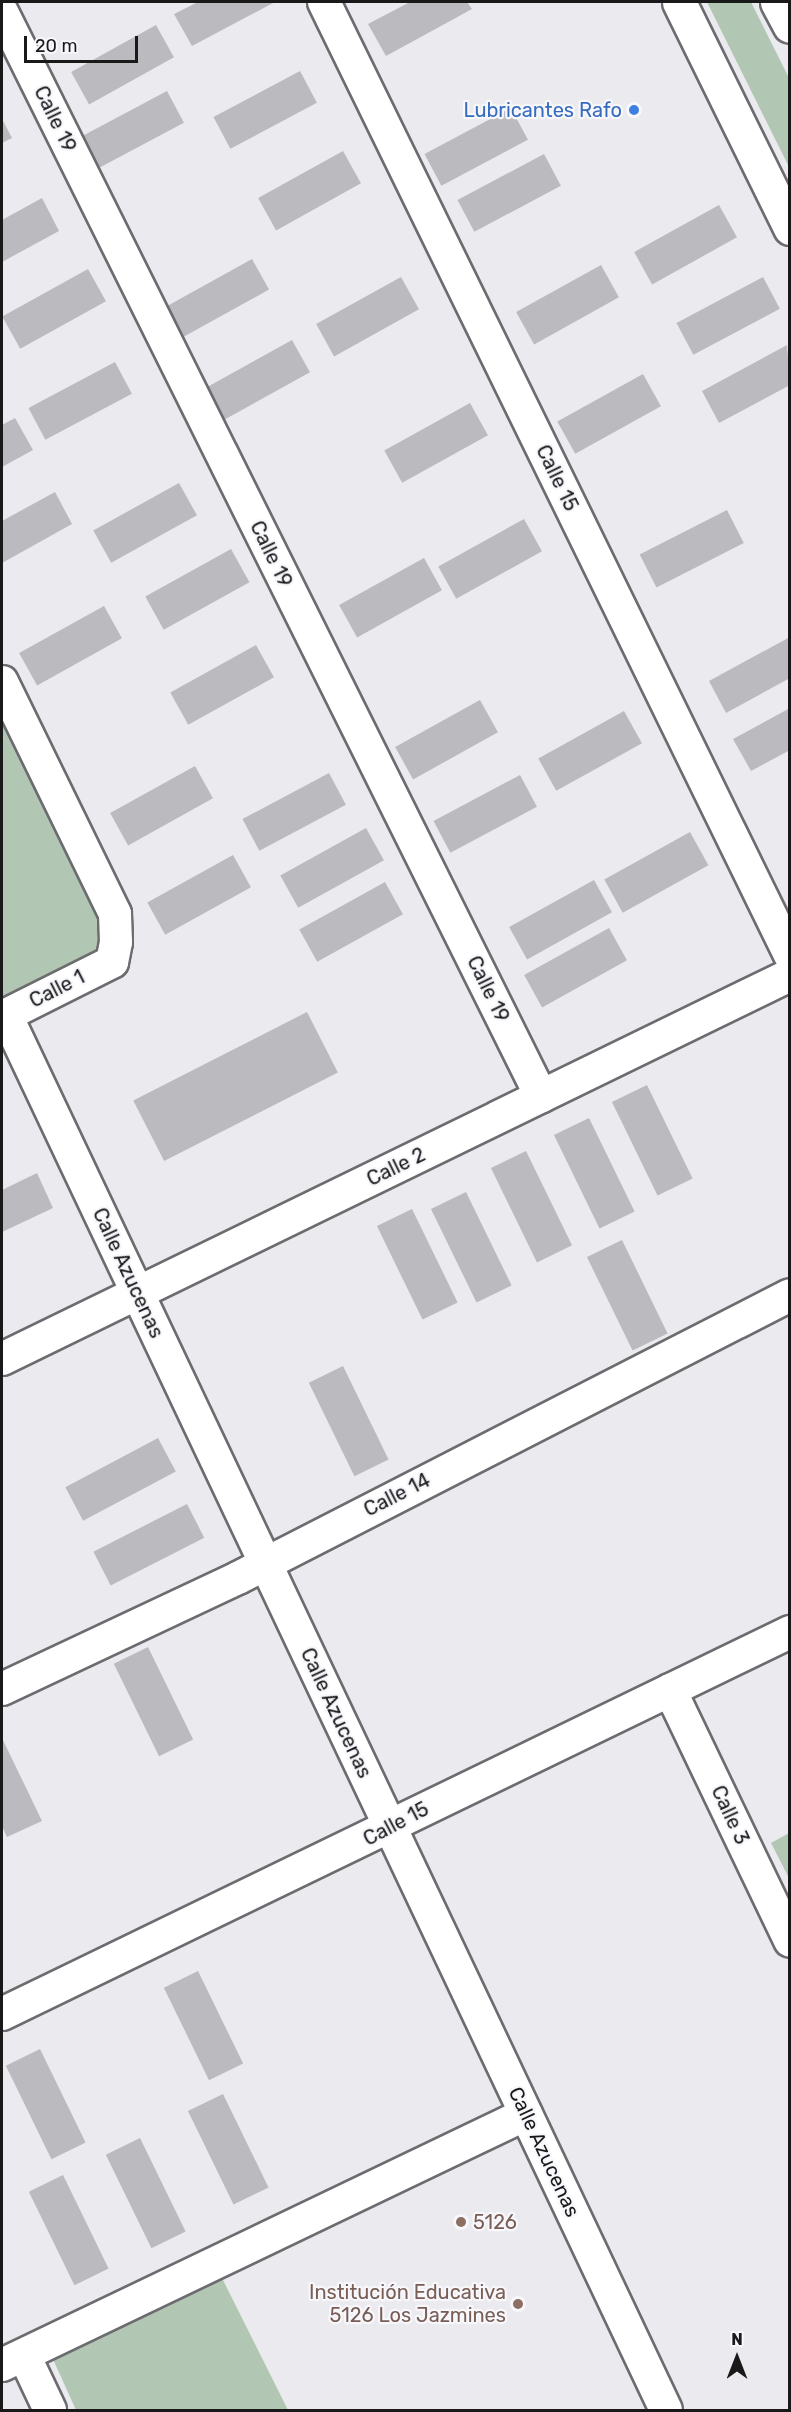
<!DOCTYPE html>
<html>
<head>
<meta charset="utf-8">
<style>
  body { margin:0 }
  #map { position:relative; width:791px; height:2412px; overflow:hidden; background:#eaeaef; font-family:Rubik,sans-serif }
  div>[style] { position:absolute }
  [style*='--x'] { left:calc(var(--x)*1px); top:calc(var(--y)*1px); width:calc(var(--w)*1px); rotate:calc(var(--a)*1deg) }
  .green>* { inset:0; background:#b2c7b3 }
  .building>* { inset:0; background:#bababf; transform-origin:0 0 }
  .roads { filter:drop-shadow(2px 0 #6c6c70) drop-shadow(-2px 0 #6c6c70) drop-shadow(0 2px #6c6c70) drop-shadow(0 -2px #6c6c70) }
  .minor>* { height:32px; margin:-16px; padding:0 16px; transform-origin:16px; border-radius:16px; background:#fff }
  .secondary>* { height:33px; margin:-16.5px; padding:0 16.5px; transform-origin:16.5px; border-radius:16.5px; background:#fff }
  .dots>* { width:16px; height:16px; translate:-50% -50%; box-sizing:border-box; border:3px solid #f7f7fc; border-radius:50% }
  span { translate:-50% -50%; white-space:nowrap; text-align:center; line-height:1.15; -webkit-text-stroke:4.5px #f7f7fc; paint-order:stroke }
  .shop-label { font-size:20px; color:#366cbe }
  .right { translate:-100% -50%; text-align:right }
  .street-label { font-size:20px; color:#19191a }
  .education-label { font-size:20px; color:#785e54 }
  .left { translate:0 -50%; text-align:left }
  .frame { position:absolute; inset:0; border:3px solid #19191a; pointer-events:none }
  .north { position:absolute; left:707px; top:2328px; width:60px; height:60px; -webkit-text-stroke:4px #f7f7fc; paint-order:stroke; rotate:0deg; font-size:16px; font-weight:700; line-height:24px; text-align:center; color:#19191a }
  .north::after { content:''; display:block; margin:auto; width:21px; height:27px; background:#19191a; clip-path:polygon(50% 0,100% 100%,50% 72%,0 100%) }
  .scale { position:absolute; left:24px; top:36px; width:114px; height:27px; box-sizing:border-box; border:3px solid #19191a; border-top:0; padding-left:8px; font-size:18px; line-height:21px; white-space:nowrap; color:#19191a; -webkit-text-stroke:4px #f7f7fc; paint-order:stroke }
</style>
</head>
<body>
<div id="map">
  <div class="green">
    <i style="clip-path:polygon(707px 2px,751px 2px,789px 78px,789px 167px)"></i>
    <i style="clip-path:polygon(2px 714px,103px 916px,99px 955px,2px 1007px)"></i>
    <i style="clip-path:polygon(789px 1833px,789px 1878px,771px 1843px)"></i>
    <i style="clip-path:polygon(222px 2278px,288px 2410px,76px 2410px,52px 2357px)"></i>
  </div>
  <div class="building">
    <i style="clip-path:polygon(198px 2px,275px 2px,192px 46px,174px 14px)"></i>
    <i style="clip-path:polygon(410px 2px,467px 2px,472px 9px,386px 56px,368px 24px)"></i>
    <i style="left:156px;top:25px;width:37px;height:97px;rotate:61deg"></i>
    <i style="left:300px;top:71px;width:36px;height:98px;rotate:62deg"></i>
    <i style="left:167px;top:91px;width:36px;height:98px;rotate:62deg"></i>
    <i style="left:511px;top:108px;width:36px;height:98px;rotate:62deg"></i>
    <i style="clip-path:polygon(2px 119px,12px 138px,2px 143px)"></i>
    <i style="left:343px;top:151px;width:37px;height:97px;rotate:61deg"></i>
    <i style="left:544px;top:154px;width:36px;height:98px;rotate:62deg"></i>
    <i style="clip-path:polygon(42px 198px,59px 231px,2px 262px,2px 220px)"></i>
    <i style="left:719px;top:205px;width:37px;height:97px;rotate:61deg"></i>
    <i style="left:252px;top:259px;width:35px;height:98px;rotate:61deg"></i>
    <i style="left:601px;top:265px;width:37px;height:97px;rotate:61deg"></i>
    <i style="left:88px;top:269px;width:37px;height:98px;rotate:61deg"></i>
    <i style="left:401px;top:277px;width:37px;height:97px;rotate:61deg"></i>
    <i style="left:763px;top:277px;width:36px;height:98px;rotate:62deg"></i>
    <i style="left:292px;top:340px;width:37px;height:98px;rotate:61deg"></i>
    <i style="clip-path:polygon(787px 345px,790px 385px,719px 423px,702px 391px)"></i>
    <i style="left:115px;top:362px;width:36px;height:98px;rotate:62deg"></i>
    <i style="left:643px;top:374px;width:37px;height:98px;rotate:61deg"></i>
    <i style="left:470px;top:403px;width:37px;height:98px;rotate:61deg"></i>
    <i style="clip-path:polygon(15px 418px,33px 450px,2px 467px,2px 425px)"></i>
    <i style="left:179px;top:483px;width:37px;height:98px;rotate:61deg"></i>
    <i style="clip-path:polygon(55px 492px,72px 524px,2px 563px,2px 521px)"></i>
    <i style="left:727px;top:510px;width:37px;height:98px;rotate:63deg"></i>
    <i style="left:524px;top:519px;width:37px;height:98px;rotate:61deg"></i>
    <i style="left:231px;top:549px;width:38px;height:98px;rotate:61deg"></i>
    <i style="left:424px;top:558px;width:37px;height:97px;rotate:61deg"></i>
    <i style="left:104px;top:606px;width:37px;height:97px;rotate:61deg"></i>
    <i style="clip-path:polygon(790px 637px,790px 678px,726px 713px,709px 681px)"></i>
    <i style="left:256px;top:645px;width:37px;height:98px;rotate:61deg"></i>
    <i style="left:480px;top:700px;width:37px;height:97px;rotate:61deg"></i>
    <i style="clip-path:polygon(790px 708px,790px 750px,751px 771px,733px 739px)"></i>
    <i style="left:624px;top:711px;width:37px;height:98px;rotate:61deg"></i>
    <i style="left:195px;top:766px;width:37px;height:97px;rotate:61deg"></i>
    <i style="left:329px;top:773px;width:36px;height:98px;rotate:62deg"></i>
    <i style="left:520px;top:775px;width:36px;height:98px;rotate:62deg"></i>
    <i style="left:366px;top:828px;width:37px;height:98px;rotate:61deg"></i>
    <i style="left:690px;top:832px;width:38px;height:98px;rotate:61deg"></i>
    <i style="left:233px;top:855px;width:37px;height:98px;rotate:61deg"></i>
    <i style="left:594px;top:880px;width:37px;height:97px;rotate:61deg"></i>
    <i style="left:385px;top:882px;width:37px;height:98px;rotate:61deg"></i>
    <i style="left:609px;top:928px;width:37px;height:97px;rotate:61deg"></i>
    <i style="left:307px;top:1012px;width:68px;height:195px;rotate:63deg"></i>
    <i style="left:647px;top:1085px;width:104px;height:39px;rotate:64deg"></i>
    <i style="left:589px;top:1118px;width:104px;height:39px;rotate:64deg"></i>
    <i style="left:526px;top:1151px;width:105px;height:39px;rotate:64deg"></i>
    <i style="clip-path:polygon(37px 1173px,53px 1208px,2px 1232px,2px 1190px)"></i>
    <i style="left:466px;top:1192px;width:104px;height:39px;rotate:64deg"></i>
    <i style="left:412px;top:1209px;width:104px;height:39px;rotate:64deg"></i>
    <i style="left:622px;top:1240px;width:104px;height:39px;rotate:64deg"></i>
    <i style="left:343px;top:1366px;width:104px;height:38px;rotate:64deg"></i>
    <i style="left:158px;top:1438px;width:38px;height:105px;rotate:62deg"></i>
    <i style="left:187px;top:1504px;width:38px;height:105px;rotate:63deg"></i>
    <i style="left:148px;top:1647px;width:103px;height:38px;rotate:64deg"></i>
    <i style="clip-path:polygon(2px 1738px,42px 1821px,7px 1837px,2px 1826px)"></i>
    <i style="left:198px;top:1971px;width:103px;height:38px;rotate:64deg"></i>
    <i style="left:40px;top:2049px;width:104px;height:38px;rotate:64deg"></i>
    <i style="left:223px;top:2094px;width:104px;height:39px;rotate:64deg"></i>
    <i style="left:140px;top:2138px;width:104px;height:38px;rotate:64deg"></i>
    <i style="left:63px;top:2175px;width:104px;height:38px;rotate:64deg"></i>
  </div>
  <div class="roads">
    <div class="minor">
      <i style="--x:324;--y:2;--w:1061;--a:63.94"></i>
      <i style="--x:2;--y:12;--w:1211;--a:63.56"></i>
      <i style="--x:2;--y:682;--w:258;--a:64"></i>
      <i style="--x:115;--y:914;--w:28;--a:88"></i>
      <i style="--x:116;--y:942;--w:20;--a:101"></i>
      <i style="--x:112;--y:962;--w:123;--a:153.4"></i>
      <i style="--x:6;--y:1015;--w:1543;--a:64.68"></i>
      <i style="--x:2;--y:1359;--w:877;--a:-25.98"></i>
      <i style="--x:2;--y:1689;--w:261;--a:-25.2"></i>
      <i style="--x:238;--y:1578;--w:620;--a:-27.14"></i>
      <i style="--x:670;--y:1690;--w:278;--a:64.4"></i>
      <i style="--x:2;--y:2014;--w:876;--a:-25.86"></i>
      <i style="--x:24;--y:2355;--w:61;--a:64.7"></i>
      <i style="--x:2;--y:2365;--w:581;--a:-25.59"></i>
    </div>
    <div class="secondary">
      <i style="--x:679;--y:2;--w:252;--a:63.8"></i>
      <i style="--x:777;--y:2;--w:27;--a:62"></i>
    </div>
  </div>
  <div class="dots">
    <i style="left:634px;top:110px;background:#3f7fe0"></i>
    <i style="left:461px;top:2222px;background:#8d6e63"></i>
    <i style="left:518px;top:2304px;background:#8d6e63"></i>
  </div>
  <div class="shop-label">
    <span class="right" style="left:622px;top:110px">Lubricantes Rafo</span>
  </div>
  <div class="street-label">
    <span style="left:55px;top:119px;rotate:64deg">Calle 19</span>
    <span style="left:557px;top:478px;rotate:64deg">Calle 15</span>
    <span style="left:271px;top:554px;rotate:64deg">Calle 19</span>
    <span style="left:57px;top:989px;rotate:-27deg">Calle 1</span>
    <span style="left:488px;top:989px;rotate:64deg">Calle 19</span>
    <span style="left:396px;top:1167px;rotate:-26deg">Calle 2</span>
    <span style="left:128px;top:1273px;rotate:65deg">Calle Azucenas</span>
    <span style="left:397px;top:1495px;rotate:-27deg">Calle 14</span>
    <span style="left:336px;top:1713px;rotate:65deg">Calle Azucenas</span>
    <span style="left:730px;top:1815px;rotate:65deg">Calle 3</span>
    <span style="left:396px;top:1824px;rotate:-28deg">Calle 15</span>
    <span style="left:544px;top:2152px;rotate:65deg">Calle Azucenas</span>
  </div>
  <div class="education-label">
    <span class="left" style="left:473px;top:2222px">5126</span>
    <span class="right" style="left:506px;top:2304px">Institución Educativa<br>5126 Los Jazmines</span>
  </div>
  <div class="frame"></div>
  <div class="north">N</div>
  <div class="scale">20 m</div>
</div>
</body>
</html>
